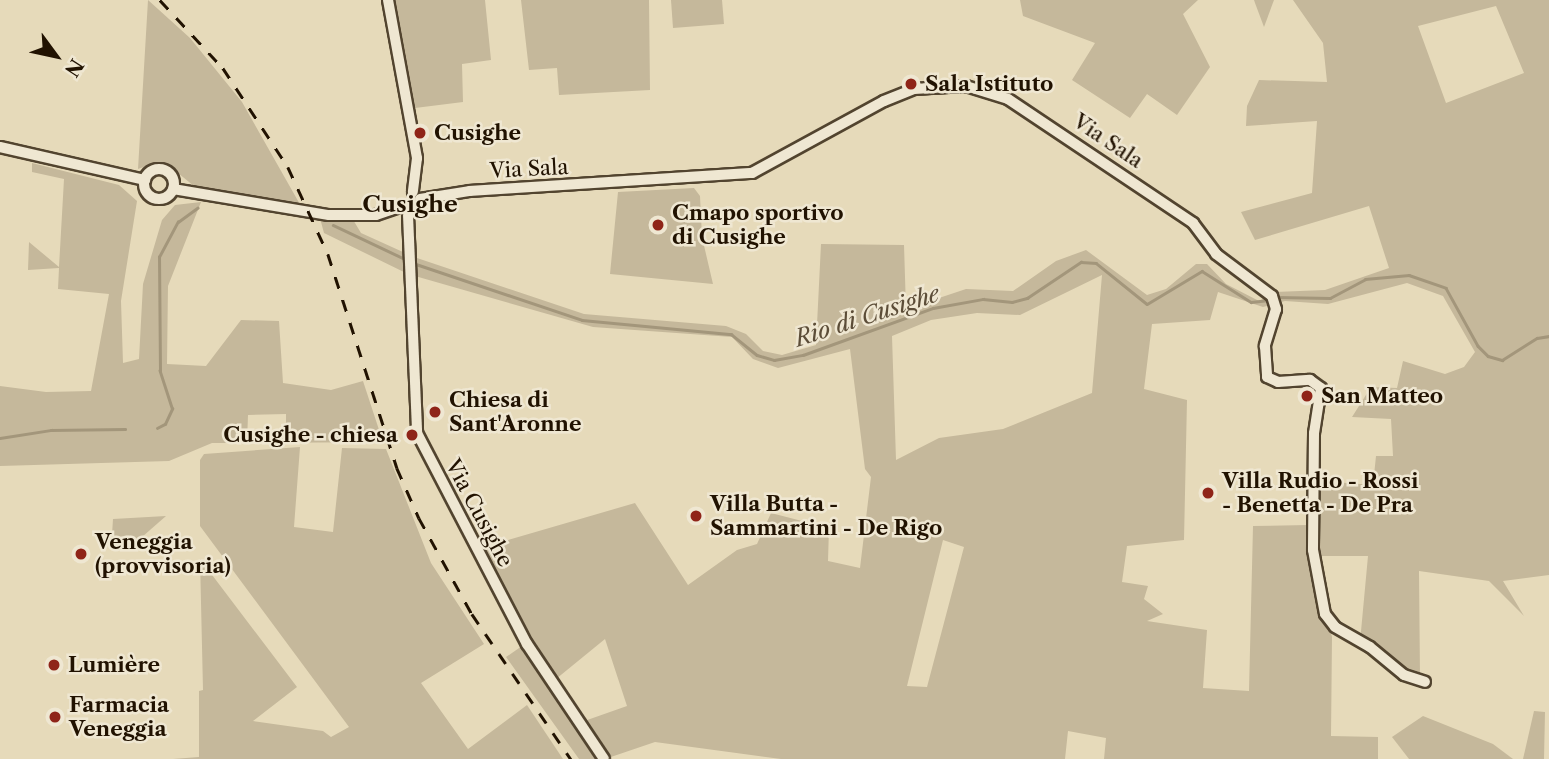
<!DOCTYPE html>
<html>
<head>
<meta charset="utf-8">
<style>
  body { margin:0 }
  #map { position:relative; width:1549px; height:759px; overflow:hidden; background:#e6daba; font-family:"Libre Caslon Text",serif }
  div>[style] { position:absolute }
  [style*='--x'] { left:calc(var(--x)*1px); top:calc(var(--y)*1px); width:calc(var(--w)*1px); rotate:calc(var(--a)*1deg) }
  .green>* { inset:0; background:#c5b89b }
  .stream>* { height:2.5px; margin:-1.25px; padding:0 1.25px; transform-origin:1.25px; border-radius:1.25px; background:#a3967b }
  .roads { filter:drop-shadow(2px 0 #52442f) drop-shadow(-2px 0 #52442f) drop-shadow(0 2px #52442f) drop-shadow(0 -2px #52442f) }
  .minor>* { height:10px; margin:-5px; padding:0 5px; transform-origin:5px; border-radius:5px; background:#efe7d2 }
  .minor>.ring { margin:-5px; padding:0; box-sizing:content-box; background:none; border:10px solid #efe7d2; border-radius:50% }
  .rail>* { height:2.5px; margin-top:-1.25px; transform-origin:0; background:repeating-linear-gradient(90deg,#211201 0 12px,transparent 0 24px) }
  .dots>* { width:19px; height:19px; translate:-50% -50%; box-sizing:border-box; border:4px solid #efe7d2; border-radius:50% }
  span { translate:-50% -50%; white-space:nowrap; text-align:center; line-height:1.15; -webkit-text-stroke:5px #efe7d2; paint-order:stroke }
  .poi-label { font-size:21px; color:#211201; font-weight:700 }
  .left { translate:0 -50%; text-align:left }
  .right { translate:-100% -50%; text-align:right }
  .street-label { font-size:21px; color:#211201 }
  .neighbourhood-label { font-size:23px; color:#211201; font-weight:700 }
  .water-label { font-size:23px; color:#5c4d38; font-style:italic }
  .north { position:absolute; left:21px; top:21px; width:70px; height:70px; -webkit-text-stroke:5px #efe7d2; paint-order:stroke; rotate:123deg; font-size:19px; font-weight:700; line-height:28px; text-align:center; color:#211201 }
  .north::after { content:''; display:block; margin:auto; width:24px; height:32px; background:#211201; clip-path:polygon(50% 0,100% 100%,50% 72%,0 100%) }
</style>
</head>
<body>
<div id="map">
  <div class="green">
    <i style="clip-path:polygon(148px 0,190px 38px,242px 102px,306px 215px,194px 186px,168px 165px,157px 162px,138px 169px)"></i>
    <i style="clip-path:polygon(390px 0,485px 0,491px 60px,462px 64px,463px 102px,407px 109px)"></i>
    <i style="clip-path:polygon(521px 0,649px 0,650px 90px,559px 95px,557px 68px,529px 70px)"></i>
    <i style="clip-path:polygon(671px 0,722px 0,724px 24px,673px 28px)"></i>
    <i style="clip-path:polygon(1020px 0,1198px 0,1183px 14px,1210px 67px,1177px 115px,1147px 94px,1130px 118px,1072px 80px,1095px 43px,1023px 16px)"></i>
    <i style="clip-path:polygon(1254px 0,1274px 0,1264px 27px,1255px 3px)"></i>
    <i style="clip-path:polygon(evenodd,1293px 0,1549px 0,1549px 575px,1503px 581px,1524px 616px,1489px 581px,1419px 571px,1420px 677px,1395px 670px,1360px 642px,1368px 556px,1313px 556px,1332px 637px,1331px 736px,1378px 737px,1378px 759px,1104px 759px,1106px 738px,1068px 731px,1065px 759px,781px 759px,655px 742px,605px 759px,579px 759px,506px 657px,522px 646px,573px 725px,627px 706px,605px 639px,556px 679px,481px 548px,635px 503px,688px 585px,737px 550px,757px 544px,771px 513px,829px 528px,828px 561px,860px 568px,871px 477px,865px 469px,850px 349px,778px 368px,753px 359px,732px 337px,593px 327px,408px 274px,324px 233px,318px 211px,349px 213px,361px 233px,414px 257px,584px 314px,726px 326px,746px 334px,763px 351px,782px 355px,816px 345px,821px 244px,904px 245px,906px 309px,966px 289px,1013px 291px,1056px 261px,1086px 250px,1147px 295px,1166px 289px,1196px 264px,1207px 264px,1226px 284px,1259px 301px,1275px 292px,1325px 290px,1389px 268px,1369px 206px,1255px 240px,1241px 212px,1312px 193px,1317px 121px,1246px 126px,1247px 106px,1259px 80px,1327px 82px,1323px 43px,1293px 0,1496px 6px,1524px 73px,1446px 103px,1418px 26px,1496px 6px,1293px 0,1102px 275px,1092px 393px,1003px 429px,939px 438px,896px 460px,892px 336px,931px 320px,977px 313px,1020px 315px,1102px 275px,1293px 0,1407px 283px,1443px 296px,1475px 352px,1464px 367px,1445px 374px,1403px 361px,1397px 388px,1371px 387px,1352px 417px,1391px 419px,1393px 456px,1376px 456px,1373px 485px,1309px 480px,1308px 525px,1253px 526px,1249px 691px,1203px 688px,1207px 630px,1147px 621px,1163px 614px,1144px 599px,1148px 586px,1122px 582px,1127px 546px,1184px 540px,1187px 400px,1144px 389px,1152px 324px,1210px 320px,1218px 292px,1263px 307px,1285px 301px,1328px 304px,1407px 283px,1293px 0,943px 540px,964px 547px,927px 687px,907px 686px,943px 540px)"></i>
    <i style="clip-path:polygon(32px 163px,119px 185px,137px 201px,121px 301px,123px 363px,139px 359px,143px 284px,162px 220px,175px 205px,201px 202px,168px 286px,167px 364px,206px 366px,241px 320px,279px 321px,283px 383px,331px 390px,363px 381px,383px 442px,253px 443px,253px 434px,286px 430px,286px 414px,248px 415px,247px 443px,212px 443px,169px 461px,0 466px,0 386px,46px 392px,91px 391px,109px 294px,58px 289px,59px 268px,28px 270px,29px 242px,59px 267px,64px 179px,32px 172px)"></i>
    <i style="clip-path:polygon(694px 188px,700px 196px,702px 237px,713px 284px,610px 274px,618px 192px)"></i>
    <i style="clip-path:polygon(300px 447px,294px 527px,333px 532px,342px 448px,386px 449px,431px 563px,484px 644px,421px 683px,468px 749px,527px 705px,563px 759px,173px 759px,199px 757px,199px 691px,203px 690px,200px 559px,297px 687px,253px 721px,323px 731px,331px 737px,349px 727px,200px 526px,200px 460px,204px 454px)"></i>
    <i style="clip-path:polygon(166px 516px,134px 544px,111px 550px,113px 519px)"></i>
    <i style="clip-path:polygon(1534px 711px,1545px 712px,1544px 759px,1523px 759px)"></i>
    <i style="clip-path:polygon(1423px 716px,1493px 744px,1513px 759px,1409px 759px,1392px 737px)"></i>
  </div>
  <div class="stream">
    <i style="--x:333;--y:225;--w:82;--a:25.3"></i>
    <i style="--x:413;--y:263;--w:178;--a:18.6"></i>
    <i style="--x:582;--y:320;--w:150;--a:5.4"></i>
    <i style="--x:731;--y:334;--w:33;--a:39"></i>
    <i style="--x:757;--y:355;--w:18;--a:16"></i>
    <i style="--x:774;--y:360;--w:29;--a:-10"></i>
    <i style="--x:803;--y:355;--w:138;--a:-19.9"></i>
    <i style="--x:933;--y:308;--w:51;--a:-10.2"></i>
    <i style="--x:983;--y:299;--w:29;--a:6"></i>
    <i style="--x:1012;--y:302;--w:16;--a:-15"></i>
    <i style="--x:1027;--y:298;--w:65;--a:-33.7"></i>
    <i style="--x:1081;--y:262;--w:15;--a:4"></i>
    <i style="--x:1096;--y:263;--w:65;--a:38.8"></i>
    <i style="--x:1147;--y:304;--w:64;--a:-31"></i>
    <i style="--x:1202;--y:271;--w:58;--a:32.3"></i>
    <i style="--x:1251;--y:302;--w:20;--a:-6"></i>
    <i style="--x:1276;--y:297;--w:54;--a:1.1"></i>
    <i style="--x:1330;--y:298;--w:40;--a:-28"></i>
    <i style="--x:1365;--y:279;--w:44;--a:-5.2"></i>
    <i style="--x:1409;--y:275;--w:39;--a:19"></i>
    <i style="--x:1446;--y:288;--w:66;--a:61.1"></i>
    <i style="--x:1478;--y:346;--w:14;--a:45"></i>
    <i style="--x:1488;--y:356;--w:15;--a:16"></i>
    <i style="--x:1502;--y:360;--w:41;--a:-32.2"></i>
    <i style="--x:1537;--y:338;--w:12;--a:-9"></i>
    <i style="--x:157;--y:428;--w:9;--a:-27"></i>
    <i style="--x:165;--y:424;--w:17;--a:-65"></i>
    <i style="--x:172;--y:409;--w:40;--a:-108"></i>
    <i style="--x:160;--y:371;--w:114;--a:-90.5"></i>
    <i style="--x:159;--y:257;--w:40;--a:-62"></i>
    <i style="--x:178;--y:222;--w:24;--a:-36"></i>
    <i style="--x:0;--y:438;--w:52;--a:-8.9"></i>
    <i style="--x:51;--y:430;--w:74;--a:-0.8"></i>
  </div>
  <div class="roads">
    <div class="minor">
      <i style="--x:388;--y:0;--w:161;--a:79.6"></i>
      <i style="--x:417;--y:158;--w:34;--a:97"></i>
      <i style="--x:0;--y:147;--w:149;--a:12.8"></i>
      <i class="ring" style="left:144px;top:169px;width:20px;height:20px"></i>
      <i style="--x:173;--y:189;--w:158;--a:9.5"></i>
      <i style="--x:329;--y:215;--w:47;--a:0"></i>
      <i style="--x:376;--y:215;--w:24;--a:-19"></i>
      <i style="--x:420;--y:199;--w:51;--a:-9.1"></i>
      <i style="--x:470;--y:191;--w:283;--a:-3.7"></i>
      <i style="--x:752;--y:173;--w:150;--a:-28.6"></i>
      <i style="--x:884;--y:101;--w:32;--a:-22"></i>
      <i style="--x:914;--y:89;--w:52;--a:-3.3"></i>
      <i style="--x:966;--y:86;--w:44;--a:17.2"></i>
      <i style="--x:1008;--y:99;--w:223;--a:33.8"></i>
      <i style="--x:1193;--y:223;--w:39;--a:53"></i>
      <i style="--x:1216;--y:254;--w:70;--a:36.9"></i>
      <i style="--x:1272;--y:296;--w:14;--a:73"></i>
      <i style="--x:1276;--y:309;--w:39;--a:107"></i>
      <i style="--x:1265;--y:346;--w:31;--a:86"></i>
      <i style="--x:1267;--y:377;--w:12;--a:24"></i>
      <i style="--x:1278;--y:382;--w:32;--a:-4"></i>
      <i style="--x:1310;--y:380;--w:14;--a:36"></i>
      <i style="--x:1321;--y:388;--w:46;--a:98.8"></i>
      <i style="--x:1314;--y:433;--w:117;--a:90.5"></i>
      <i style="--x:1313;--y:550;--w:65;--a:79.4"></i>
      <i style="--x:1325;--y:614;--w:16;--a:52"></i>
      <i style="--x:1335;--y:627;--w:40;--a:29.7"></i>
      <i style="--x:1370;--y:647;--w:44;--a:39.5"></i>
      <i style="--x:1404;--y:675;--w:22;--a:18"></i>
      <i style="--x:408;--y:215;--w:218;--a:87.6"></i>
      <i style="--x:417;--y:433;--w:238;--a:62.5"></i>
      <i style="--x:527;--y:644;--w:138;--a:56.2"></i>
    </div>
  </div>
  <div class="rail">
    <i style="--x:160;--y:0;--w:93;--a:47.2"></i>
    <i style="--x:223;--y:68;--w:118;--a:56.7"></i>
    <i style="--x:288;--y:167;--w:96;--a:65.3"></i>
    <i style="--x:328;--y:254;--w:225;--a:72.1"></i>
    <i style="--x:397;--y:468;--w:55;--a:66.3"></i>
    <i style="--x:419;--y:518;--w:110;--a:61.1"></i>
    <i style="--x:472;--y:614;--w:176;--a:55.7"></i>
  </div>
  <div class="dots">
    <i style="left:911px;top:84px;background:#8f2418"></i>
    <i style="left:420px;top:133px;background:#8f2418"></i>
    <i style="left:658px;top:225px;background:#8f2418"></i>
    <i style="left:1307px;top:396px;background:#8f2418"></i>
    <i style="left:435px;top:412px;background:#8f2418"></i>
    <i style="left:412px;top:435px;background:#8f2418"></i>
    <i style="left:1208px;top:493px;background:#8f2418"></i>
    <i style="left:696px;top:516px;background:#8f2418"></i>
    <i style="left:81px;top:554px;background:#8f2418"></i>
    <i style="left:54px;top:665px;background:#8f2418"></i>
    <i style="left:55px;top:717px;background:#8f2418"></i>
  </div>
  <div class="poi-label">
    <span class="left" style="left:925px;top:84px">Sala Istituto</span>
    <span class="left" style="left:434px;top:133px">Cusighe</span>
    <span class="left" style="left:672px;top:225px">Cmapo sportivo<br>di Cusighe</span>
    <span class="left" style="left:1321px;top:396px">San Matteo</span>
    <span class="left" style="left:449px;top:412px">Chiesa di<br>Sant'Aronne</span>
    <span class="right" style="left:398px;top:435px">Cusighe - chiesa</span>
    <span class="left" style="left:1222px;top:493px">Villa Rudio - Rossi<br>- Benetta - De Pra</span>
    <span class="left" style="left:710px;top:516px">Villa Butta -<br>Sammartini - De Rigo</span>
    <span class="left" style="left:95px;top:554px">Veneggia<br>(provvisoria)</span>
    <span class="left" style="left:68px;top:665px">Lumière</span>
    <span class="left" style="left:69px;top:717px">Farmacia<br>Veneggia</span>
  </div>
  <div class="street-label">
    <span style="left:1108px;top:141px;rotate:34deg">Via Sala</span>
    <span style="left:529px;top:169px;rotate:-3deg">Via Sala</span>
    <span style="left:479px;top:513px;rotate:62deg">Via Cusighe</span>
  </div>
  <div class="neighbourhood-label">
    <span style="left:410px;top:204px">Cusighe</span>
  </div>
  <div class="water-label">
    <span style="left:867px;top:316px;rotate:-18deg">Rio di Cusighe</span>
  </div>
  <div class="north">N</div>
</div>
</body>
</html>
